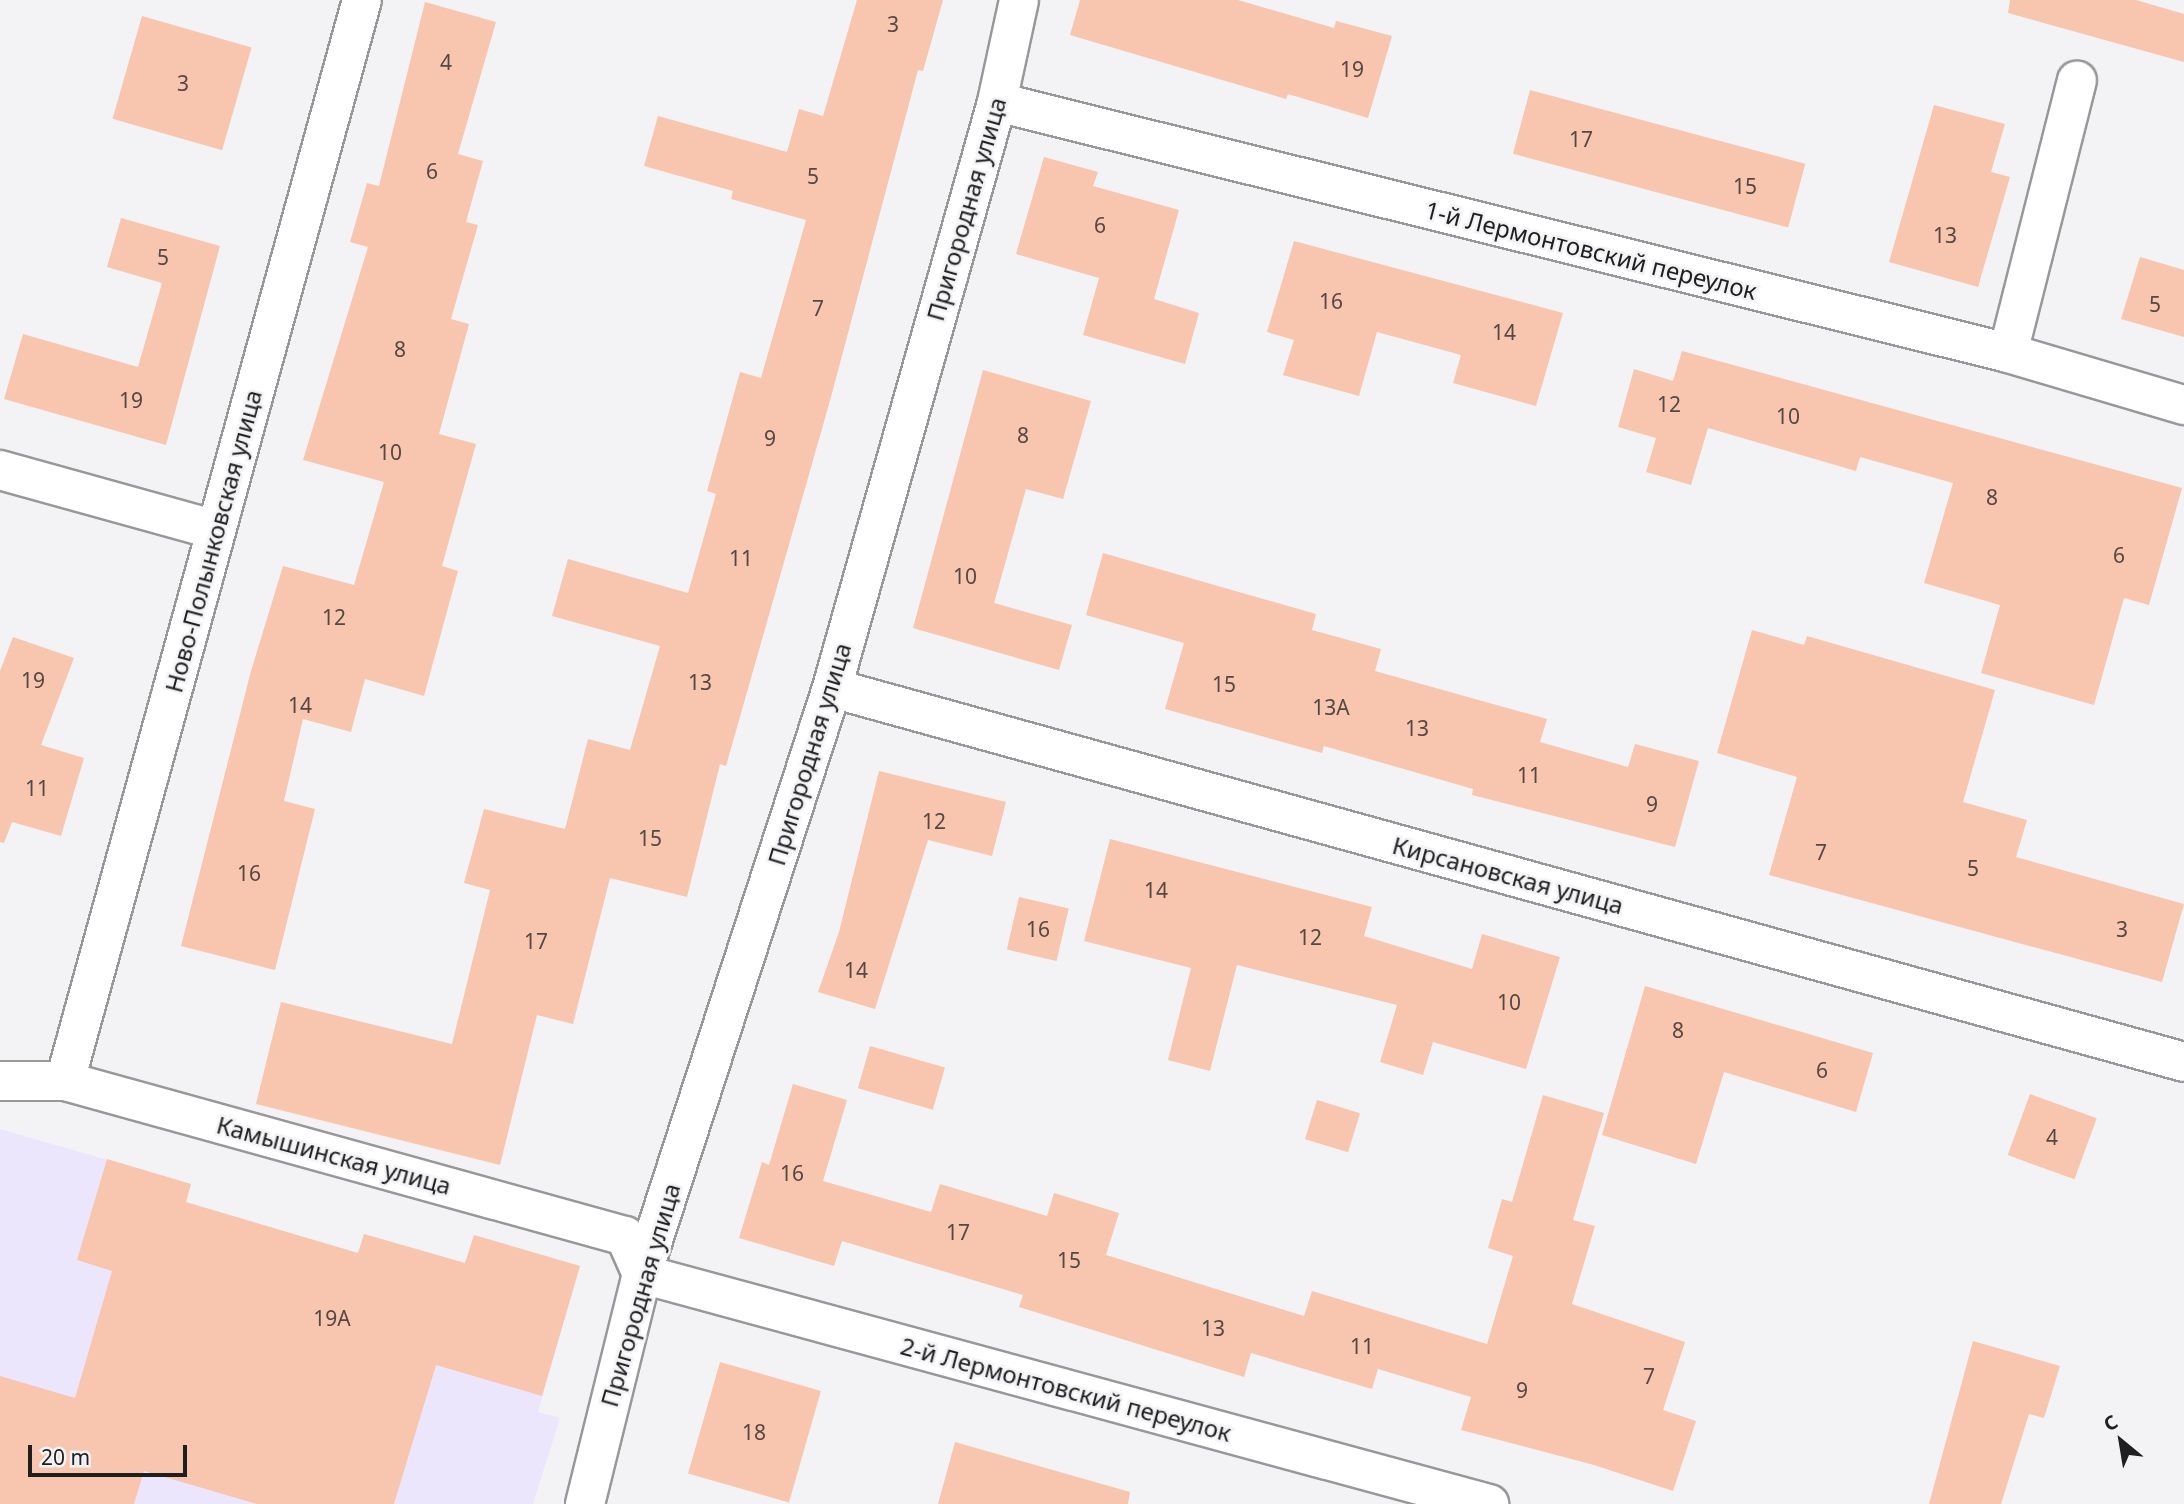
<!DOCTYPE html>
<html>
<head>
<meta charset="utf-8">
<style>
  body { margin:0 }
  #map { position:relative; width:2184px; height:1504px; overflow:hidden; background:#f3f3f6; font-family:"Noto Sans",sans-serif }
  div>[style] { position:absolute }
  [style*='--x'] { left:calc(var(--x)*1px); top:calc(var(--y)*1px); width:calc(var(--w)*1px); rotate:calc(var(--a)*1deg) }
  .medical>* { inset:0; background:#ebe6fc }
  .building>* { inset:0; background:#f8c5ae; transform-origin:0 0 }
  .roads { filter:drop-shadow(2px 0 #98989b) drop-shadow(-2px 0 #98989b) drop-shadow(0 2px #98989b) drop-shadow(0 -2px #98989b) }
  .minor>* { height:38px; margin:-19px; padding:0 19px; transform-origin:19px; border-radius:19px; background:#fff }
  span { translate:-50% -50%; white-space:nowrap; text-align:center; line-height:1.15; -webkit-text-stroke:5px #f3f3f6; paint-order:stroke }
  .number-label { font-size:21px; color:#554844 }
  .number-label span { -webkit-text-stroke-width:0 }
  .street-label { font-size:24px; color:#1f1f20 }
  .north { position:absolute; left:2086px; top:1406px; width:70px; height:70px; -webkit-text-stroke:5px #f3f3f6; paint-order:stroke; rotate:330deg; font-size:19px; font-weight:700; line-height:28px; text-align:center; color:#1f1f20 }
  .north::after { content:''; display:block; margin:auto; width:24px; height:32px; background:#1f1f20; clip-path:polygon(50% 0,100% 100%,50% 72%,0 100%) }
  .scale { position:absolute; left:28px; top:1445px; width:159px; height:32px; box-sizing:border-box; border:4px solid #1f1f20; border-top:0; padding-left:9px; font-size:21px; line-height:24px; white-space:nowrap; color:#1f1f20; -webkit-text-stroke:5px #f3f3f6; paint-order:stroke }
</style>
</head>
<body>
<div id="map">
  <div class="medical">
    <i style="clip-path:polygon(0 1129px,191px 1184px,186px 1203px,358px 1253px,364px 1234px,465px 1263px,474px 1235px,580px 1266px,538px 1412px,560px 1418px,533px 1504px,0 1504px)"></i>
  </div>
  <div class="building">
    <i style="clip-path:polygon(857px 0,943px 0,923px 71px,918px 70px,831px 397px,726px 766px,720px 764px,687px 897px,610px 878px,573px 1024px,537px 1015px,500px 1165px,256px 1104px,281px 1002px,452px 1044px,490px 890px,464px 883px,484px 809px,565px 829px,588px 739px,630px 750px,660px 646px,552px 616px,568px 559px,688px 593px,716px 494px,707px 491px,740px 372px,761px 378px,806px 220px,731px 199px,733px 191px,644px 166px,658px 116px,787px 152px,799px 109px,823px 116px)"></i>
    <i style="clip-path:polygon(1080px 0,1238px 0,1334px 28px,1336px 21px,1392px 36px,1368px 118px,1288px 94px,1286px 99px,1070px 35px)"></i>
    <i style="clip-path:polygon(2010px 0,2136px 0,2184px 14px,2184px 62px,2008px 13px)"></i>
    <i style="clip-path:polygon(425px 2px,496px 22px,458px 154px,483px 161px,466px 222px,478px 225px,451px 319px,469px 324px,439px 434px,476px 444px,442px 566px,458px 571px,424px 696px,365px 679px,351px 732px,303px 719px,284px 801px,315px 809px,275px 970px,181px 946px,251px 671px,283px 566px,354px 585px,384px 482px,303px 460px,368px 247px,350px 242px,367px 183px,379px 186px)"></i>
    <i style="left:142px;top:16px;width:114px;height:107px;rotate:16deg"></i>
    <i style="left:1530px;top:90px;width:285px;height:66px;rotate:15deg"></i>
    <i style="clip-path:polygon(1934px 105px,2005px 124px,1991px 172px,2010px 177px,1978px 287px,1889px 262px)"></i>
    <i style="clip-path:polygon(1044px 157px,1098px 172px,1093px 186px,1179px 210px,1154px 299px,1199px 313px,1185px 364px,1083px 335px,1099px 278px,1016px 254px)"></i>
    <i style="clip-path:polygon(121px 218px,220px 246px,166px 445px,4px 399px,23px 334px,138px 367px,162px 283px,107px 267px)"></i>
    <i style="clip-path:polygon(1294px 241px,1563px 313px,1536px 406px,1453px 383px,1461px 355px,1377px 332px,1359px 396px,1283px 375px,1294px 340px,1267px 332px)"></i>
    <i style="clip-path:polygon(2140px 257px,2184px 270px,2184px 337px,2121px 319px)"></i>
    <i style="clip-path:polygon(1682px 351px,2182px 488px,2149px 605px,2124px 598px,2094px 705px,1981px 673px,2000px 605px,1924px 583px,1953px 483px,1860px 457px,1856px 471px,1708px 428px,1691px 485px,1646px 472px,1656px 438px,1618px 427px,1634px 369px,1673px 381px)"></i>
    <i style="clip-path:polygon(983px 370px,1091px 401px,1063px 499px,1026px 489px,994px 603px,1072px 625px,1059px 670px,913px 628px)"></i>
    <i style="clip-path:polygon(1103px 553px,1316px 614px,1312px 630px,1381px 649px,1375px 671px,1547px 719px,1540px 742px,1628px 767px,1635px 744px,1699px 761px,1675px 847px,1472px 795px,1473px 789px,1324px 746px,1322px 753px,1165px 709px,1184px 643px,1086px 615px)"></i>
    <i style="clip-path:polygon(1752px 630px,1804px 645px,1807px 636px,1995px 690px,1963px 802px,2027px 820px,2016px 857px,2184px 904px,2162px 982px,1769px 875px,1797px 777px,1717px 753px)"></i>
    <i style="clip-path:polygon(13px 637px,74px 658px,41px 745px,84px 758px,61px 836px,12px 822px,4px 843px,0 842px,0 671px)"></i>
    <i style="clip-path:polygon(879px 771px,1006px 802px,992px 856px,928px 840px,875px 1009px,818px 992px,839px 932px)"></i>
    <i style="clip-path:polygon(1110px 839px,1372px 907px,1364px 936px,1472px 969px,1482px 934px,1560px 957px,1526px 1069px,1433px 1042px,1423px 1075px,1380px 1062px,1397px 1005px,1237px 965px,1210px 1071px,1168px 1060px,1191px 968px,1084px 941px)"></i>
    <i style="left:1019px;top:897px;width:51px;height:54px;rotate:13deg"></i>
    <i style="clip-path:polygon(1645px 986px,1873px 1053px,1856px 1112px,1724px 1072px,1696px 1164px,1602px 1135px)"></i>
    <i style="left:870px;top:1046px;width:78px;height:44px;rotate:16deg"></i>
    <i style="clip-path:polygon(793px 1084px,847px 1100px,823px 1181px,931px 1212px,940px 1184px,1047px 1216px,1054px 1193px,1119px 1213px,1106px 1255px,1304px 1316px,1312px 1291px,1487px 1344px,1513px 1256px,1488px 1248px,1502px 1199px,1512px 1202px,1543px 1095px,1604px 1113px,1573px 1220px,1595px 1226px,1572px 1304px,1685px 1342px,1663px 1410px,1696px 1421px,1673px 1491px,1594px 1465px,1461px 1430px,1471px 1397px,1378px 1369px,1372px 1389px,1251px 1353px,1244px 1377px,1019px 1307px,1023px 1295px,842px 1241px,834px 1266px,739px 1238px,762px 1162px,769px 1165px)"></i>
    <i style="left:2030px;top:1094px;width:71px;height:65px;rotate:20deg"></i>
    <i style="left:1317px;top:1100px;width:45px;height:41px;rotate:17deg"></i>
    <i style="clip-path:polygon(107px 1159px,191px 1184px,186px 1202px,358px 1253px,364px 1234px,465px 1263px,474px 1235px,580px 1266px,542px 1396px,436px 1365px,394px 1504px,257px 1504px,144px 1471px,134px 1504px,0 1504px,0 1376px,75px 1398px,112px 1271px,77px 1260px)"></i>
    <i style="clip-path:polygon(1973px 1341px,2060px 1366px,2044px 1418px,2029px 1414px,2001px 1504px,1929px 1504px)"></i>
    <i style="left:720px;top:1362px;width:105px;height:116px;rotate:16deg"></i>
    <i style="clip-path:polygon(955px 1442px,1130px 1492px,1128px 1504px,938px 1504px)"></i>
  </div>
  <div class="roads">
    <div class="minor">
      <i style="--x:997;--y:102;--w:1042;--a:13.94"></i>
      <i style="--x:2008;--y:353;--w:184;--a:16.5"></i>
      <i style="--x:2008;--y:353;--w:281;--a:-75.8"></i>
      <i style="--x:0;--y:470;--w:224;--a:15.5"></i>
      <i style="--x:832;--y:688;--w:1403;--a:15.46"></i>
      <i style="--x:0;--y:1081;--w:65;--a:0"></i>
      <i style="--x:65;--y:1081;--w:581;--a:15.47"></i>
      <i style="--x:625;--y:1236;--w:42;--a:65.9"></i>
      <i style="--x:642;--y:1274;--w:878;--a:15.19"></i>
      <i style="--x:65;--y:1081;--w:1121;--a:-74.64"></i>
      <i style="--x:585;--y:1504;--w:237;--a:-76.1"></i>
      <i style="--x:642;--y:1274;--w:616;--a:-72.04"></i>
      <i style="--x:832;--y:688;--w:609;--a:-74.27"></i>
      <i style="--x:997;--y:102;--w:104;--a:-77.8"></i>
    </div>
  </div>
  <div class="number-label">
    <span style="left:893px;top:24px">3</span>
    <span style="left:446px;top:62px">4</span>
    <span style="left:1352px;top:69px">19</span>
    <span style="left:183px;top:83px">3</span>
    <span style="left:1581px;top:139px">17</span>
    <span style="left:432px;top:171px">6</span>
    <span style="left:813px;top:176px">5</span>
    <span style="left:1745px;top:186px">15</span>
    <span style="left:1100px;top:225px">6</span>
    <span style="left:1945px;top:235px">13</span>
    <span style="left:163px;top:257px">5</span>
    <span style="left:1331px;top:301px">16</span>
    <span style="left:2155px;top:304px">5</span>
    <span style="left:818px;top:308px">7</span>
    <span style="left:1504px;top:332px">14</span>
    <span style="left:400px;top:349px">8</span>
    <span style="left:131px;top:400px">19</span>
    <span style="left:1669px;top:404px">12</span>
    <span style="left:1788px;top:416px">10</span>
    <span style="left:1023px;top:435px">8</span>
    <span style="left:770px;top:438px">9</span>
    <span style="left:390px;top:452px">10</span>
    <span style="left:1992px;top:497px">8</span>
    <span style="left:2119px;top:555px">6</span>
    <span style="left:741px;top:558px">11</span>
    <span style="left:965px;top:576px">10</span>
    <span style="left:334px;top:617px">12</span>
    <span style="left:33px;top:680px">19</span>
    <span style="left:700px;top:682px">13</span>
    <span style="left:1224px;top:684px">15</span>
    <span style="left:300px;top:705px">14</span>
    <span style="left:1331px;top:707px">13А</span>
    <span style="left:1417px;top:728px">13</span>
    <span style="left:1529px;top:775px">11</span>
    <span style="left:37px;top:788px">11</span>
    <span style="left:1652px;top:804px">9</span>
    <span style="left:934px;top:821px">12</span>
    <span style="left:650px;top:838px">15</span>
    <span style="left:1821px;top:852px">7</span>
    <span style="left:1973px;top:868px">5</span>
    <span style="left:249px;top:873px">16</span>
    <span style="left:1156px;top:890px">14</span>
    <span style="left:1038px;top:929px">16</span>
    <span style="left:2122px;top:929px">3</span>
    <span style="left:1310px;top:937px">12</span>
    <span style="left:536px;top:941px">17</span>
    <span style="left:856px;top:970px">14</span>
    <span style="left:1509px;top:1002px">10</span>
    <span style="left:1678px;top:1030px">8</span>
    <span style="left:1822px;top:1070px">6</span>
    <span style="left:2052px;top:1137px">4</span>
    <span style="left:792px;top:1173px">16</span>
    <span style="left:958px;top:1232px">17</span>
    <span style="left:1069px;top:1260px">15</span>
    <span style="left:332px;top:1318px">19А</span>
    <span style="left:1213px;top:1328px">13</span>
    <span style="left:1362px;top:1346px">11</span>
    <span style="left:1649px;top:1376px">7</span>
    <span style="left:1522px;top:1390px">9</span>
    <span style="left:754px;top:1432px">18</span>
  </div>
  <div class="street-label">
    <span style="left:966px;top:209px;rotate:-74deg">Пригородная улица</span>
    <span style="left:1591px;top:250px;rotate:14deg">1-й Лермонтовский переулок</span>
    <span style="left:213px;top:541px;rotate:-75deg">Ново-Полынковская улица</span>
    <span style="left:809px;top:754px;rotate:-73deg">Пригородная улица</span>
    <span style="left:1508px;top:875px;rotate:15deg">Кирсановская улица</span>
    <span style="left:334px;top:1155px;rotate:15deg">Камышинская улица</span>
    <span style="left:640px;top:1295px;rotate:-74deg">Пригородная улица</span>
    <span style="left:1066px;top:1389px;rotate:15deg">2-й Лермонтовский переулок</span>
  </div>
  <div class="north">С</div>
  <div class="scale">20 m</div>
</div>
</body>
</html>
